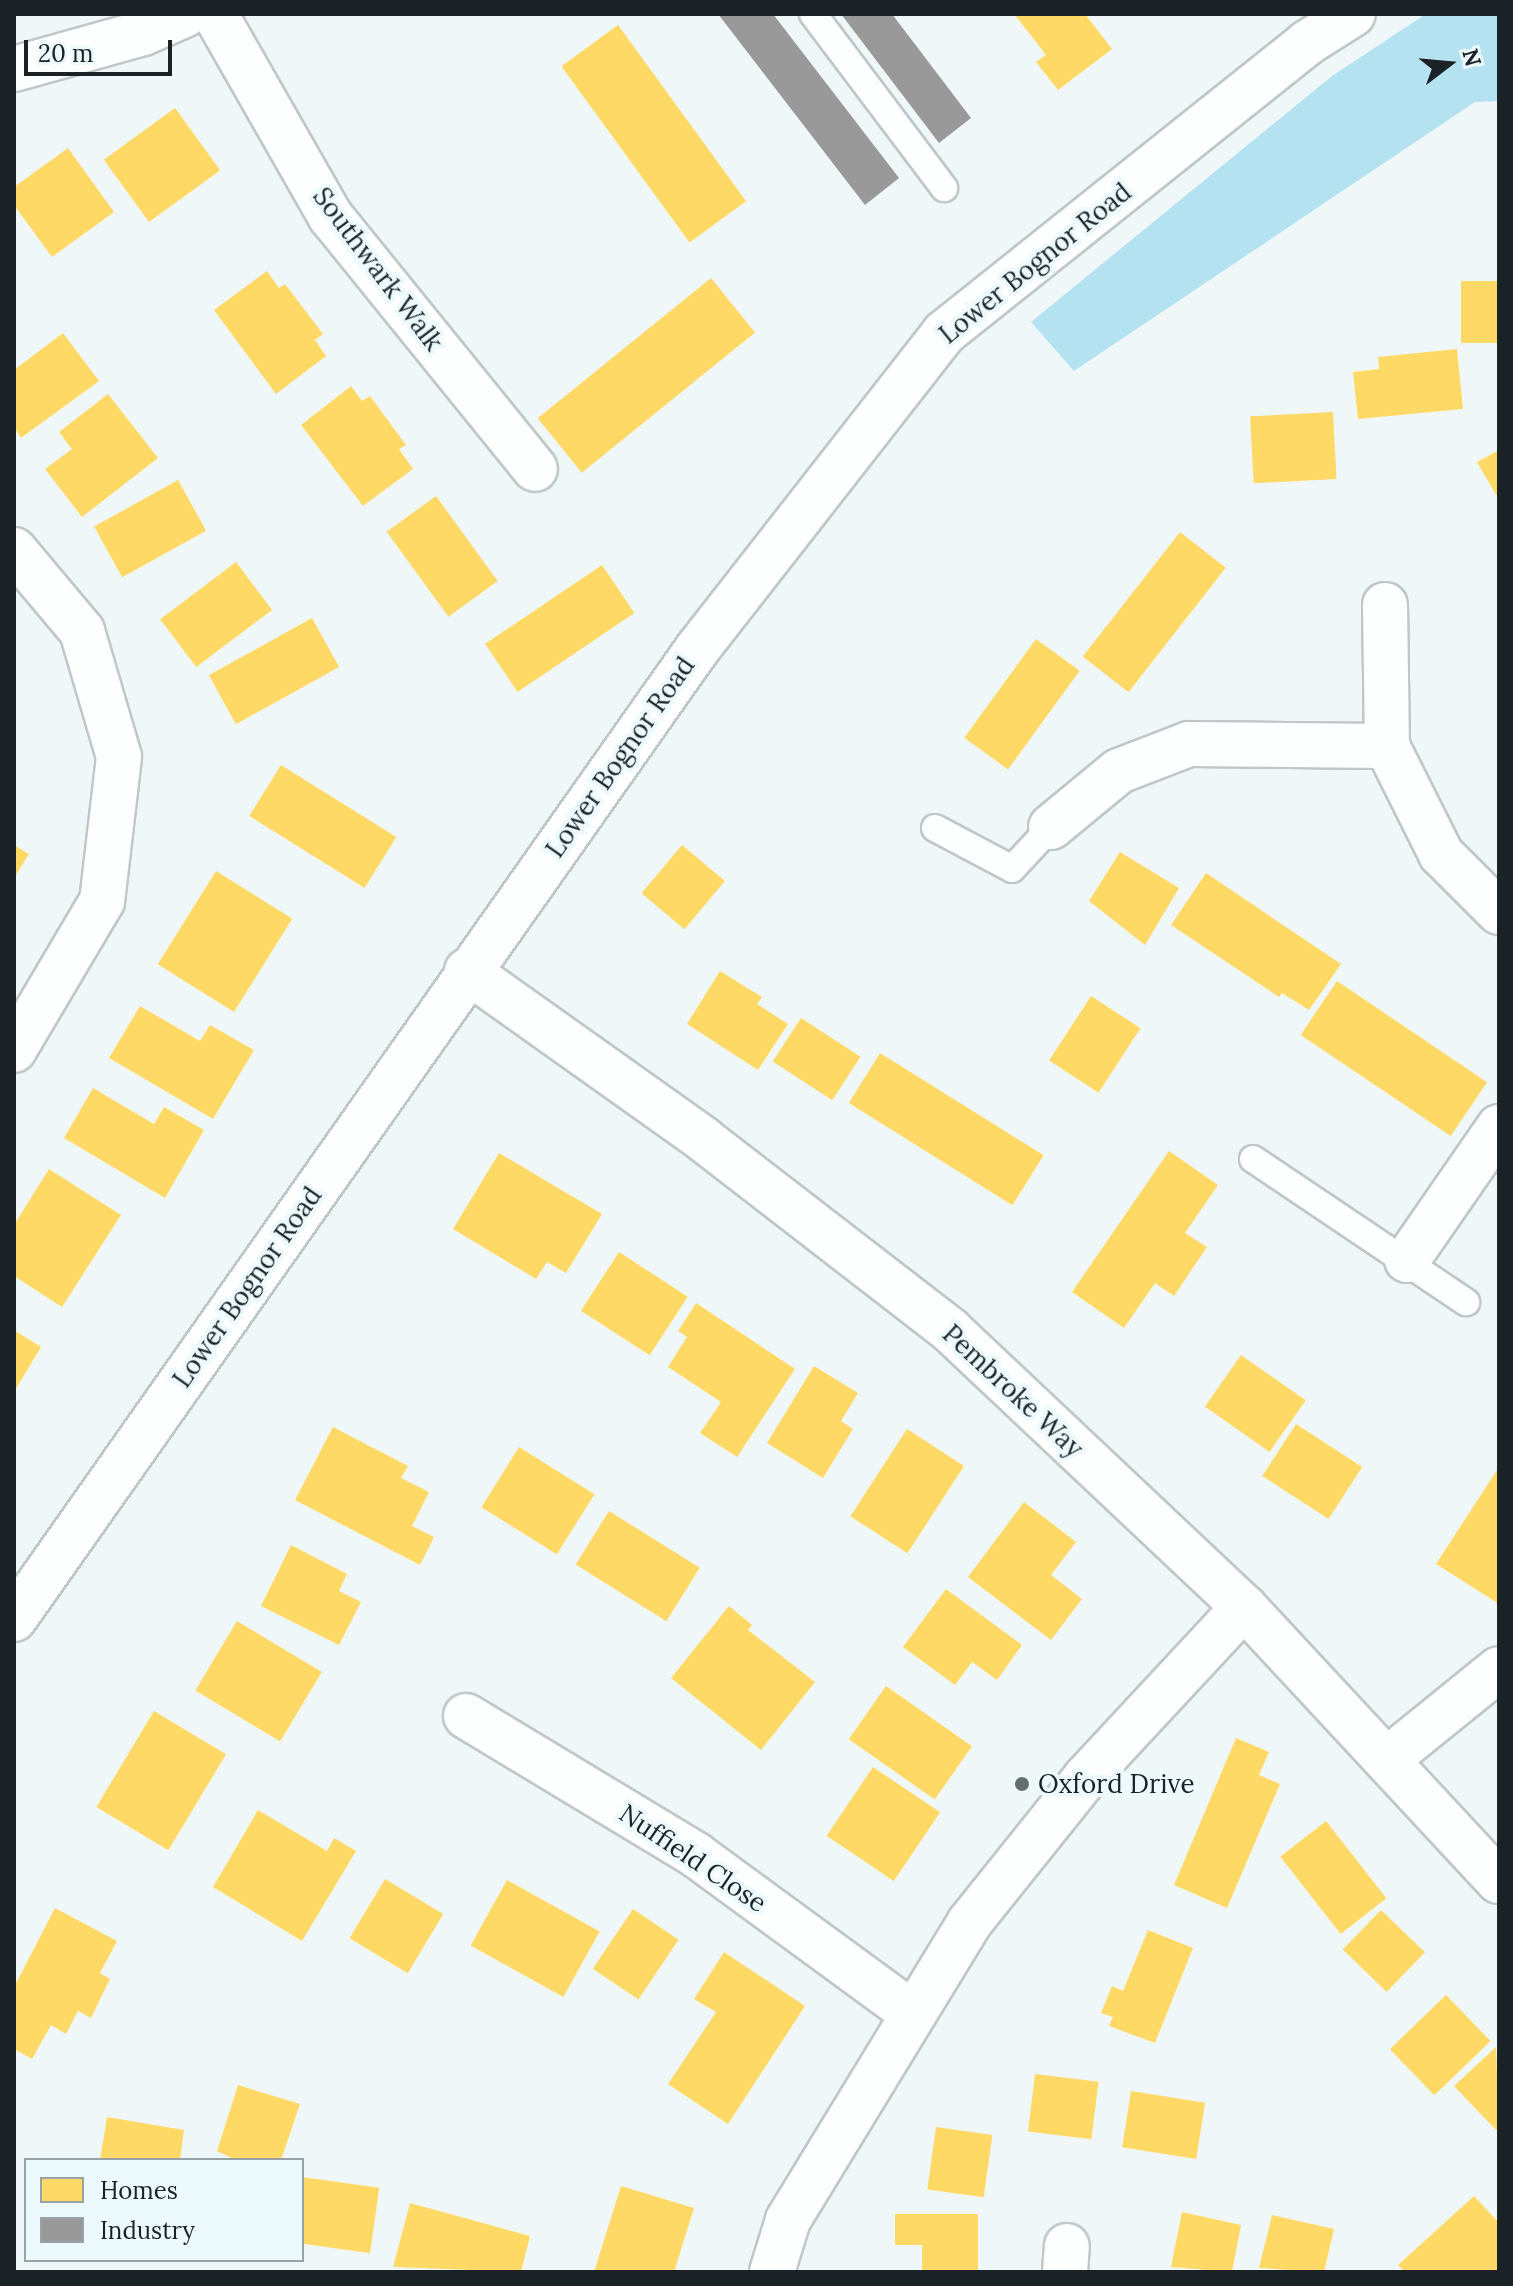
<!DOCTYPE html>
<html>
<head>
<meta charset="utf-8">
<style>
  body { margin:0 }
  #map { position:relative; width:1513px; height:2286px; overflow:hidden; background:#f0f7f9; font-family:Lora,serif }
  div>[style] { position:absolute }
  [style*='--x'] { left:calc(var(--x)*1px); top:calc(var(--y)*1px); width:calc(var(--w)*1px); rotate:calc(var(--a)*1deg) }
  .green>* { inset:0; background:#b4e2f0 }
  .homes>* { inset:0; background:#ffd966; transform-origin:0 0 }
  .industry>* { inset:0; background:#999 }
  .roads { filter:drop-shadow(2px 0 #c0c7c9) drop-shadow(-2px 0 #c0c7c9) drop-shadow(0 2px #c0c7c9) drop-shadow(0 -2px #c0c7c9) }
  .service>* { height:26px; margin:-13px; padding:0 13px; transform-origin:13px; border-radius:13px; background:#fdfefe }
  .minor>* { height:44px; margin:-22px; padding:0 22px; transform-origin:22px; border-radius:22px; background:#fdfefe }
  .secondary>* { height:44px; margin:-22px; padding:0 22px; transform-origin:22px; border-radius:22px; background:#fdfefe }
  .dots>* { width:22px; height:22px; translate:-50% -50%; box-sizing:border-box; border:4px solid #ecf9fd; border-radius:50% }
  span { translate:-50% -50%; white-space:nowrap; text-align:center; line-height:1.15; -webkit-text-stroke:8px #ecf9fd; paint-order:stroke }
  .street-label { font-size:26px; color:#1a2225 }
  .poi-label { font-size:26px; color:#1a2225 }
  .left { translate:0 -50%; text-align:left }
  .frame { position:absolute; inset:0; border:16px solid #1a2225; pointer-events:none }
  .legend { position:absolute; left:24px; top:2158px; width:280px; height:104px; box-sizing:border-box; background:#ecf9fd; border:2px solid #98a3a7; margin:0; padding:10px 14px; list-style:none; font-size:24px; color:#1a2225 }
  .legend li { display:flex; align-items:center; gap:16px; height:40px }
  .legend b { width:40px; border:2px solid #98a3a7 }
  .north { position:absolute; left:1409px; top:24px; width:80px; height:80px; -webkit-text-stroke:6px #ecf9fd; paint-order:stroke; rotate:74deg; font-size:22px; font-weight:700; line-height:32px; text-align:center; color:#1a2225 }
  .north::after { content:''; display:block; margin:auto; width:28px; height:36px; background:#1a2225; clip-path:polygon(50% 0,100% 100%,50% 72%,0 100%) }
  .scale { position:absolute; left:24px; top:40px; width:148px; height:36px; box-sizing:border-box; border:4px solid #1a2225; border-top:0; padding-left:10px; font-size:24px; line-height:28px; white-space:nowrap; color:#1a2225; -webkit-text-stroke:6px #ecf9fd; paint-order:stroke }
</style>
</head>
<body>
<div id="map">
  <div class="green">
    <i style="clip-path:polygon(1426px 14px,1499px 14px,1499px 101px,1475px 102px,1074px 371px,1031px 322px,1332px 76px)"></i>
  </div>
  <div class="homes">
    <i style="clip-path:polygon(1014px 14px,1085px 14px,1112px 49px,1058px 90px,1036px 62px,1046px 55px)"></i>
    <i style="left:618px;top:25px;width:218px;height:70px;rotate:54deg"></i>
    <i style="left:175px;top:108px;width:77px;height:88px;rotate:54deg"></i>
    <i style="clip-path:polygon(68px 148px,114px 212px,52px 257px,14px 205px,14px 187px)"></i>
    <i style="clip-path:polygon(267px 271px,279px 288px,285px 284px,323px 334px,315px 340px,326px 356px,276px 394px,214px 310px)"></i>
    <i style="left:711px;top:278px;width:70px;height:223px;rotate:51deg"></i>
    <i style="left:1499px;top:281px;width:62px;height:38px;rotate:90deg"></i>
    <i style="clip-path:polygon(63px 333px,99px 381px,21px 438px,14px 427px,14px 370px)"></i>
    <i style="clip-path:polygon(1457px 349px,1463px 409px,1358px 419px,1353px 372px,1379px 369px,1378px 357px)"></i>
    <i style="clip-path:polygon(351px 386px,362px 401px,370px 396px,406px 445px,399px 449px,413px 469px,363px 506px,301px 425px)"></i>
    <i style="clip-path:polygon(108px 394px,158px 458px,82px 517px,45px 469px,72px 449px,59px 432px)"></i>
    <i style="left:1333px;top:412px;width:67px;height:83px;rotate:87deg"></i>
    <i style="clip-path:polygon(1499px 450px,1499px 493px,1496px 495px,1477px 462px)"></i>
    <i style="left:178px;top:480px;width:58px;height:96px;rotate:61deg"></i>
    <i style="left:436px;top:496px;width:105px;height:61px;rotate:54deg"></i>
    <i style="left:1180px;top:532px;width:58px;height:158px;rotate:38deg"></i>
    <i style="left:236px;top:562px;width:60px;height:95px;rotate:53deg"></i>
    <i style="left:602px;top:565px;width:58px;height:141px;rotate:56deg"></i>
    <i style="left:312px;top:618px;width:56px;height:118px;rotate:61deg"></i>
    <i style="left:1036px;top:639px;width:54px;height:122px;rotate:36deg"></i>
    <i style="left:281px;top:765px;width:136px;height:60px;rotate:32deg"></i>
    <i style="clip-path:polygon(14px 845px,29px 854px,14px 878px)"></i>
    <i style="left:682px;top:845px;width:56px;height:63px;rotate:40deg"></i>
    <i style="clip-path:polygon(1120px 852px,1179px 888px,1145px 945px,1089px 901px)"></i>
    <i style="left:216px;top:871px;width:90px;height:110px;rotate:32deg"></i>
    <i style="clip-path:polygon(1206px 873px,1341px 964px,1309px 1010px,1282px 993px,1279px 997px,1171px 925px)"></i>
    <i style="clip-path:polygon(720px 971px,762px 997px,757px 1004px,788px 1024px,758px 1070px,687px 1024px)"></i>
    <i style="left:1337px;top:981px;width:181px;height:65px;rotate:34deg"></i>
    <i style="left:1091px;top:996px;width:59px;height:77px;rotate:33deg"></i>
    <i style="clip-path:polygon(140px 1006px,200px 1041px,210px 1025px,254px 1050px,213px 1119px,109px 1058px)"></i>
    <i style="left:801px;top:1018px;width:71px;height:52px;rotate:33deg"></i>
    <i style="left:880px;top:1053px;width:193px;height:59px;rotate:32deg"></i>
    <i style="clip-path:polygon(93px 1088px,154px 1124px,164px 1107px,204px 1130px,165px 1198px,64px 1138px)"></i>
    <i style="clip-path:polygon(1169px 1151px,1218px 1185px,1185px 1233px,1207px 1247px,1174px 1296px,1155px 1283px,1124px 1328px,1072px 1292px)"></i>
    <i style="clip-path:polygon(499px 1153px,602px 1214px,566px 1273px,547px 1262px,536px 1279px,453px 1229px)"></i>
    <i style="clip-path:polygon(49px 1169px,121px 1215px,62px 1307px,14px 1276px,14px 1225px)"></i>
    <i style="left:619px;top:1252px;width:82px;height:70px;rotate:33deg"></i>
    <i style="clip-path:polygon(696px 1303px,795px 1369px,737px 1457px,700px 1433px,721px 1402px,668px 1367px,687px 1337px,678px 1331px)"></i>
    <i style="clip-path:polygon(14px 1330px,41px 1347px,14px 1392px)"></i>
    <i style="left:1241px;top:1355px;width:79px;height:63px;rotate:35deg"></i>
    <i style="clip-path:polygon(814px 1366px,858px 1393px,841px 1421px,853px 1429px,823px 1478px,767px 1443px)"></i>
    <i style="left:1296px;top:1424px;width:79px;height:62px;rotate:33deg"></i>
    <i style="clip-path:polygon(333px 1427px,408px 1466px,401px 1478px,429px 1492px,412px 1526px,434px 1537px,420px 1565px,295px 1500px)"></i>
    <i style="left:907px;top:1429px;width:68px;height:104px;rotate:33deg"></i>
    <i style="left:519px;top:1447px;width:89px;height:71px;rotate:32deg"></i>
    <i style="clip-path:polygon(1499px 1467px,1499px 1604px,1436px 1564px)"></i>
    <i style="clip-path:polygon(1024px 1502px,1076px 1542px,1051px 1575px,1082px 1599px,1051px 1640px,968px 1577px)"></i>
    <i style="left:609px;top:1511px;width:107px;height:63px;rotate:32deg"></i>
    <i style="clip-path:polygon(291px 1545px,347px 1574px,339px 1591px,361px 1602px,339px 1645px,261px 1606px)"></i>
    <i style="clip-path:polygon(946px 1589px,1022px 1645px,997px 1680px,972px 1662px,955px 1685px,903px 1647px)"></i>
    <i style="clip-path:polygon(729px 1606px,752px 1625px,748px 1630px,815px 1682px,761px 1750px,671px 1678px)"></i>
    <i style="left:237px;top:1621px;width:99px;height:81px;rotate:31deg"></i>
    <i style="left:886px;top:1686px;width:105px;height:65px;rotate:35deg"></i>
    <i style="left:154px;top:1711px;width:84px;height:112px;rotate:31deg"></i>
    <i style="clip-path:polygon(1236px 1738px,1269px 1752px,1259px 1775px,1280px 1784px,1227px 1908px,1174px 1885px)"></i>
    <i style="left:873px;top:1767px;width:81px;height:83px;rotate:34deg"></i>
    <i style="clip-path:polygon(258px 1810px,327px 1851px,334px 1838px,356px 1851px,302px 1941px,213px 1887px)"></i>
    <i style="left:1326px;top:1821px;width:98px;height:58px;rotate:52deg"></i>
    <i style="left:385px;top:1879px;width:68px;height:69px;rotate:31deg"></i>
    <i style="left:507px;top:1880px;width:106px;height:75px;rotate:29deg"></i>
    <i style="clip-path:polygon(55px 1908px,117px 1941px,100px 1973px,110px 1979px,91px 2018px,78px 2011px,66px 2034px,51px 2025px,32px 2059px,14px 2049px,14px 1987px)"></i>
    <i style="left:633px;top:1909px;width:55px;height:72px;rotate:34deg"></i>
    <i style="left:1381px;top:1910px;width:61px;height:55px;rotate:44deg"></i>
    <i style="clip-path:polygon(1148px 1930px,1193px 1948px,1155px 2043px,1109px 2026px,1113px 2017px,1101px 2013px,1112px 1986px,1123px 1991px)"></i>
    <i style="clip-path:polygon(724px 1952px,805px 2006px,728px 2124px,668px 2084px,716px 2012px,694px 1999px)"></i>
    <i style="left:1446px;top:1995px;width:64px;height:78px;rotate:46deg"></i>
    <i style="clip-path:polygon(1496px 2047px,1499px 2127px,1496px 2130px,1454px 2086px)"></i>
    <i style="left:1035px;top:2074px;width:64px;height:58px;rotate:7deg"></i>
    <i style="clip-path:polygon(238px 2085px,300px 2104px,281px 2160px,236px 2160px,217px 2151px)"></i>
    <i style="left:1131px;top:2091px;width:75px;height:57px;rotate:9deg"></i>
    <i style="clip-path:polygon(107px 2117px,184px 2130px,180px 2160px,100px 2160px)"></i>
    <i style="left:936px;top:2127px;width:57px;height:63px;rotate:8deg"></i>
    <i style="left:302px;top:2177px;width:78px;height:66px;rotate:8deg"></i>
    <i style="clip-path:polygon(621px 2186px,694px 2208px,674px 2272px,594px 2272px)"></i>
    <i style="clip-path:polygon(1474px 2196px,1499px 2223px,1499px 2270px,1405px 2272px,1398px 2265px)"></i>
    <i style="clip-path:polygon(410px 2203px,530px 2236px,521px 2272px,393px 2267px)"></i>
    <i style="clip-path:polygon(1182px 2212px,1241px 2225px,1232px 2272px,1171px 2267px)"></i>
    <i style="clip-path:polygon(895px 2214px,978px 2214px,978px 2272px,922px 2272px,922px 2245px,895px 2245px)"></i>
    <i style="clip-path:polygon(1272px 2215px,1334px 2229px,1324px 2272px,1259px 2268px)"></i>
  </div>
  <div class="industry">
    <i style="clip-path:polygon(718px 14px,773px 14px,899px 178px,865px 205px)"></i>
    <i style="clip-path:polygon(841px 14px,892px 14px,971px 118px,939px 143px)"></i>
  </div>
  <div class="roads">
    <div class="service">
      <i style="--x:813;--y:14;--w:218;--a:53"></i>
      <i style="--x:935;--y:828;--w:87;--a:28"></i>
      <i style="--x:1012;--y:869;--w:57;--a:-47.1"></i>
      <i style="--x:1253;--y:1159;--w:257;--a:33.9"></i>
    </div>
    <div class="minor">
      <i style="--x:215;--y:14;--w:234;--a:60.3"></i>
      <i style="--x:331;--y:217;--w:324;--a:51"></i>
      <i style="--x:14;--y:69;--w:134;--a:-15.6"></i>
      <i style="--x:143;--y:33;--w:47;--a:-23.8"></i>
      <i style="--x:14;--y:550;--w:106;--a:50"></i>
      <i style="--x:82;--y:631;--w:131;--a:73.6"></i>
      <i style="--x:119;--y:757;--w:145;--a:96.7"></i>
      <i style="--x:102;--y:901;--w:173;--a:120.6"></i>
      <i style="--x:1385;--y:605;--w:141;--a:89.2"></i>
      <i style="--x:1387;--y:746;--w:121;--a:63.4"></i>
      <i style="--x:1441;--y:854;--w:82;--a:45"></i>
      <i style="--x:1051;--y:827;--w:88;--a:-39.5"></i>
      <i style="--x:1119;--y:771;--w:75;--a:-21.1"></i>
      <i style="--x:1189;--y:744;--w:198;--a:0.6"></i>
      <i style="--x:467;--y:971;--w:290;--a:35.4"></i>
      <i style="--x:703;--y:1139;--w:312;--a:37.7"></i>
      <i style="--x:950;--y:1330;--w:404;--a:43.3"></i>
      <i style="--x:1244;--y:1607;--w:374;--a:47.1"></i>
      <i style="--x:1407;--y:1260;--w:162;--a:-55.3"></i>
      <i style="--x:466;--y:1716;--w:269;--a:31.1"></i>
      <i style="--x:696;--y:1855;--w:268;--a:36.2"></i>
      <i style="--x:1389;--y:1758;--w:141;--a:-39"></i>
      <i style="--x:772;--y:2272;--w:54;--a:-72.9"></i>
      <i style="--x:788;--y:2220;--w:348;--a:-58.6"></i>
      <i style="--x:969;--y:1923;--w:187;--a:-51.3"></i>
      <i style="--x:1086;--y:1777;--w:232;--a:-47.1"></i>
      <i style="--x:1065;--y:2272;--w:26;--a:-86"></i>
    </div>
    <div class="secondary">
      <i style="--x:14;--y:1619;--w:1188;--a:-54.84"></i>
      <i style="--x:698;--y:648;--w:400;--a:-52"></i>
      <i style="--x:944;--y:333;--w:465;--a:-38.6"></i>
      <i style="--x:1307;--y:43;--w:54;--a:-32.2"></i>
    </div>
  </div>
  <div class="dots">
    <i style="left:1022px;top:1784px;background:#656d6f"></i>
  </div>
  <div class="street-label">
    <span style="left:1035px;top:263px;rotate:-39deg">Lower Bognor Road</span>
    <span style="left:378px;top:269px;rotate:53deg">Southwark Walk</span>
    <span style="left:620px;top:757px;rotate:-55deg">Lower Bognor Road</span>
    <span style="left:247px;top:1287px;rotate:-55deg">Lower Bognor Road</span>
    <span style="left:1013px;top:1391px;rotate:43deg">Pembroke Way</span>
    <span style="left:693px;top:1858px;rotate:34deg">Nuffield Close</span>
  </div>
  <div class="poi-label">
    <span class="left" style="left:1038px;top:1784px">Oxford Drive</span>
  </div>
  <div class="frame"></div>
  <ul class="legend">
  <li><b style="height:22px;background:#ffd966"></b>Homes</li>
  <li><b style="height:22px;background:#999"></b>Industry</li>
  </ul>
  <div class="north">N</div>
  <div class="scale">20 m</div>
</div>
</body>
</html>
